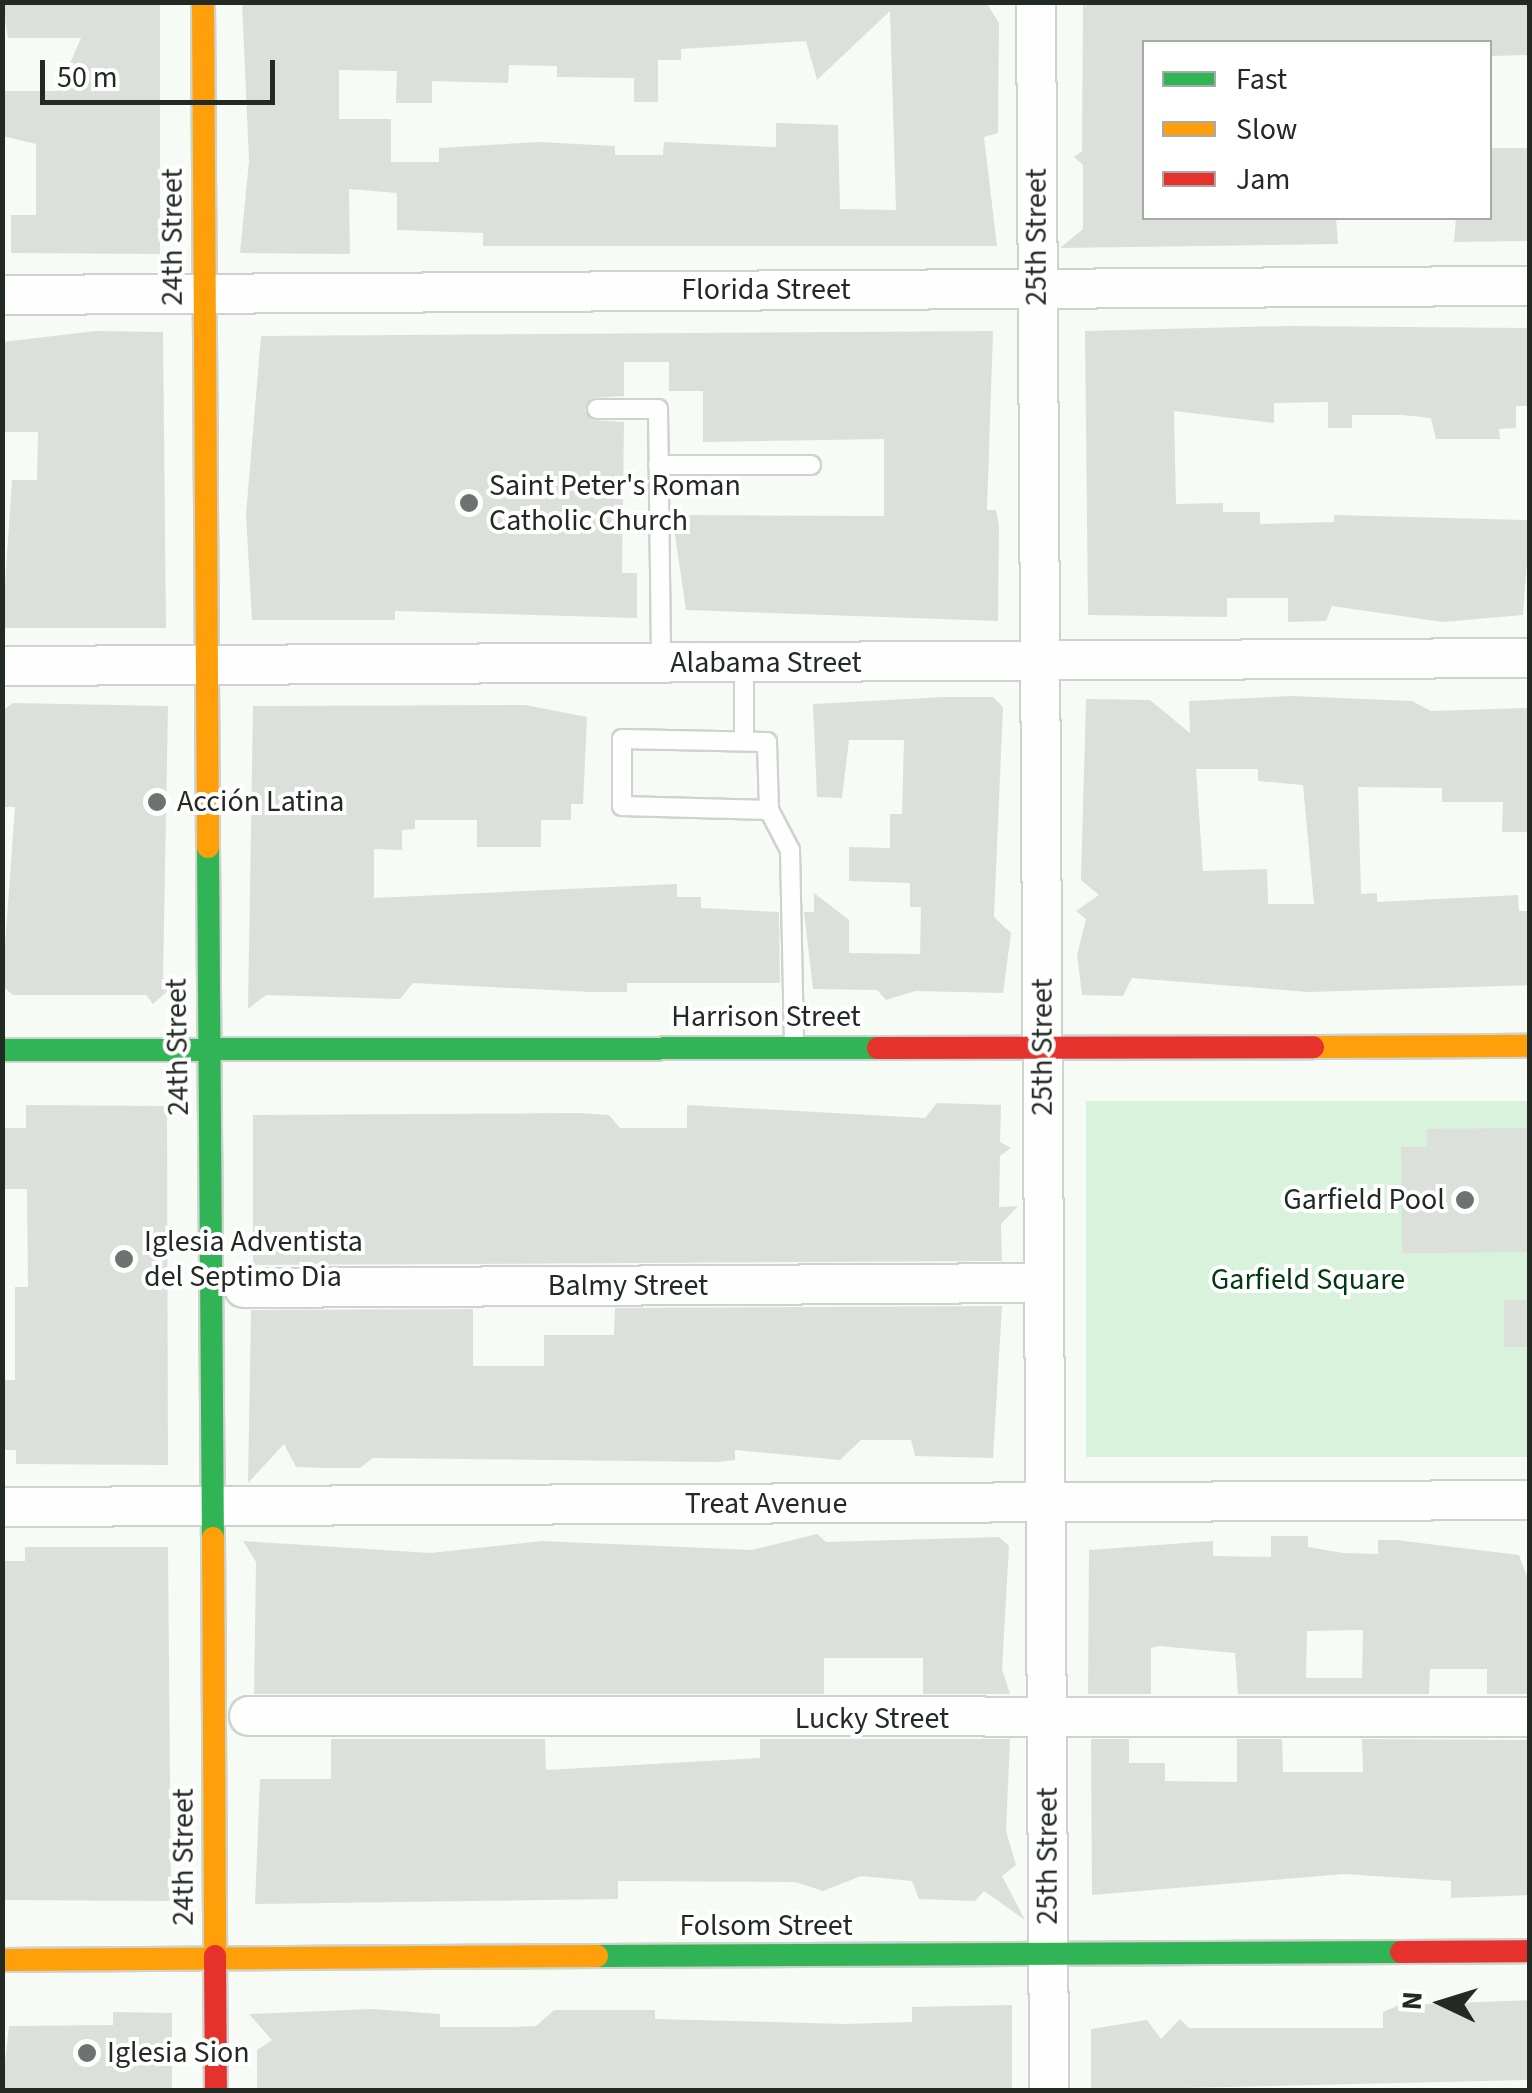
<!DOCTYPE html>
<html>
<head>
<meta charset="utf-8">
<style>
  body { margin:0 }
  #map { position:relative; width:1532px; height:2093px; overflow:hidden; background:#f6fbf6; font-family:"Source Sans 3",sans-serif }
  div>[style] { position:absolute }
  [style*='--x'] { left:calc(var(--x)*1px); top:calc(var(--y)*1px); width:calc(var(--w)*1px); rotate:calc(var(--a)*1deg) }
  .green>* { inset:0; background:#d8f2dc; transform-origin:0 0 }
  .building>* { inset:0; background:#dbe0db; transform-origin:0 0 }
  .roads { filter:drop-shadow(2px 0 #ced3ce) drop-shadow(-2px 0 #ced3ce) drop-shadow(0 2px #ced3ce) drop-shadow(0 -2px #ced3ce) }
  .lane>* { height:18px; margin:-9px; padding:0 9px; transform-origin:9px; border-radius:9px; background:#fefefe }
  .street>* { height:38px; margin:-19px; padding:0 19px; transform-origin:19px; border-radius:19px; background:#fefefe }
  .fast>* { height:22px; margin:-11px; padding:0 11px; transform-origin:11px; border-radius:11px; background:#30b455 }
  .slow>* { height:22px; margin:-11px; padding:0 11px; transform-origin:11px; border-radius:11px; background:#ff9f0a }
  .jam>* { height:22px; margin:-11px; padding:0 11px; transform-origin:11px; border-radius:11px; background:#e5322d }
  .dots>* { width:28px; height:28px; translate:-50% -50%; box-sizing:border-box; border:5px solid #fff; border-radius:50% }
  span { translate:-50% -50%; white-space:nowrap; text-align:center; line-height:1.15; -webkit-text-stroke:8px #fff; paint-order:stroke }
  .street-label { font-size:30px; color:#232a24 }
  .poi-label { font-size:30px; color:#232a24 }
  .left { translate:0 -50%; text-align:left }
  .right { translate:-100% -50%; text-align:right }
  .park-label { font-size:30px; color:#003714 }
  .frame { position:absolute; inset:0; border:5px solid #232a24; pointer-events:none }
  .legend { position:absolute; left:1142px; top:40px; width:350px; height:180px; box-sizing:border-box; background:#fff; border:2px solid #a7aaa7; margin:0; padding:12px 18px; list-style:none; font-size:30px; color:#232a24 }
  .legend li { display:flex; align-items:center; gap:20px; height:50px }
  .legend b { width:50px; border:2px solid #a7aaa7 }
  .north { position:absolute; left:1392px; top:1953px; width:100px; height:100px; -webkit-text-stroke:8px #fff; paint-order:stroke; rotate:274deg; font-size:28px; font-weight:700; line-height:40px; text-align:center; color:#232a24 }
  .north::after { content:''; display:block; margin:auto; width:35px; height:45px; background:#232a24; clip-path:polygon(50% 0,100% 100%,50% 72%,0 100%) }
  .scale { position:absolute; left:40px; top:60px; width:235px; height:45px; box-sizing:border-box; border:5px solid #232a24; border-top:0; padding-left:12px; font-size:30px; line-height:35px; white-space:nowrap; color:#232a24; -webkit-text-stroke:8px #fff; paint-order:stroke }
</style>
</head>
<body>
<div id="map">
  <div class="green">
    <i style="left:1529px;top:1101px;width:356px;height:443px;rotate:90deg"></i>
  </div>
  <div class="building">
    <i style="clip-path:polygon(2px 2px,160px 2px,160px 254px,11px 253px,11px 215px,36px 215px,36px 144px,2px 136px,2px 91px,58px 91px,81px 38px,8px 38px)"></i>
    <i style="clip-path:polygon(evenodd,242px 2px,986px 2px,999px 23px,998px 133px,984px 137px,997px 246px,483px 246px,483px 233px,397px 230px,397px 193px,349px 189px,350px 254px,240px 253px,249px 161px,242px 2px,890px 11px,896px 210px,840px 209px,838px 125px,776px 123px,776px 147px,664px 142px,663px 155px,615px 155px,615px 146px,539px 142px,439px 148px,439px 162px,391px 162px,391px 119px,339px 119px,339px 70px,397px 71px,396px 103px,432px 103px,432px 81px,508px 83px,509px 65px,557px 66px,557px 77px,634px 78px,634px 102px,658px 102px,658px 60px,681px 60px,681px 49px,806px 41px,817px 80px,890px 11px)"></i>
    <i style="clip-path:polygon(1083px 2px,1530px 2px,1530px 55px,1490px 56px,1490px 42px,1144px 42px,1144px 218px,1336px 218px,1338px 244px,1060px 248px,1083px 229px,1083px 165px,1074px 157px,1082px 151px)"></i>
    <i style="clip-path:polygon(1490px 148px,1530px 148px,1530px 241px,1454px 242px,1456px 218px,1490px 218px)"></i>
    <i style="clip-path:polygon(1287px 326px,1530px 328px,1530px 406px,1516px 406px,1516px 428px,1499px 429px,1500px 439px,1436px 439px,1431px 418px,1402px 415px,1352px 415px,1352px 428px,1328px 428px,1328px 402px,1274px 403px,1274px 423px,1174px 411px,1176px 504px,1223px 503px,1223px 512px,1260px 512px,1260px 524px,1334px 522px,1334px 515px,1530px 520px,1523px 615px,1443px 622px,1332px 606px,1326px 621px,1288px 622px,1288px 598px,1227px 598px,1227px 617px,1088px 615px,1085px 331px)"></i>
    <i style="clip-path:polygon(96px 331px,163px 332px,166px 628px,2px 628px,12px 480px,37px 480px,38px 432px,2px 432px,2px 342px)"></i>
    <i style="clip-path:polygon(993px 331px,987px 510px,996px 510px,999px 526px,998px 621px,686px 610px,672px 515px,884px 516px,884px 439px,703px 442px,703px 391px,669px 391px,669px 362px,624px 362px,624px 396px,592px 398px,585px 410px,592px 420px,624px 422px,622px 573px,637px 573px,637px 618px,395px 611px,395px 620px,252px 620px,246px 515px,261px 336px)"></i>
    <i style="clip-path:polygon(evenodd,1292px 696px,1412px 701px,1431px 711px,1530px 708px,1530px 832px,1502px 832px,1503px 802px,1442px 802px,1442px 788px,1358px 787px,1361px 894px,1377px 893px,1377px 902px,1518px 895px,1519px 911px,1530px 911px,1530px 985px,1309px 992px,1132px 978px,1123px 996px,1082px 995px,1077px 955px,1086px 919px,1076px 911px,1099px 895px,1081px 880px,1086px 699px,1150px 700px,1190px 733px,1189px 701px,1292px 696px,1196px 769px,1258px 769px,1258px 781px,1303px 785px,1314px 904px,1268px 904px,1267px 869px,1203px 871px,1196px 769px)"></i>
    <i style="clip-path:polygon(945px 697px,993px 697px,1003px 707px,994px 917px,1011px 933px,1003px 993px,915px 991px,886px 1000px,877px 990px,813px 989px,804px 912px,814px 912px,814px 893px,849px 920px,849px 953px,920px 954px,921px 907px,910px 907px,910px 883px,849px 881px,849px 847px,890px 848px,890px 814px,902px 814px,904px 740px,849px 740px,842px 798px,817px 797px,813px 704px)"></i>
    <i style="clip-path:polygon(13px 703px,168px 706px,163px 978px,173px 986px,153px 1004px,146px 995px,13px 995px,2px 986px,15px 807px,2px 807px,2px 711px)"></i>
    <i style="clip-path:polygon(525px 705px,587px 717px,583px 804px,571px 804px,571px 820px,541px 820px,541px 847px,477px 847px,477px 820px,415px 820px,415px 829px,402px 830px,402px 850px,374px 849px,374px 898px,677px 884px,677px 897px,701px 897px,701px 908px,779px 912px,780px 983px,627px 983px,627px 992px,590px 992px,413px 983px,400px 999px,266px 995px,248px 1009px,253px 706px)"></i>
    <i style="clip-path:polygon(937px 1103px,1001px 1105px,1000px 1142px,1011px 1148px,1000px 1156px,999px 1207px,1018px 1206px,1001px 1224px,1002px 1261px,253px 1265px,253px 1115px,579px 1113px,609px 1115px,620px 1128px,687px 1128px,687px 1105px,925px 1118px)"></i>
    <i style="clip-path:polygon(26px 1105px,167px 1106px,168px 1465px,16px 1464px,16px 1450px,2px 1450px,2px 1380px,15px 1380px,15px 1287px,28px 1287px,27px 1189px,2px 1189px,2px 1128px,26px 1128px)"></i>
    <i style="clip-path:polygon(1530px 1128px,1530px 1252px,1402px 1253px,1401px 1147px,1427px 1147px,1427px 1129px)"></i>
    <i style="left:1530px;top:1300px;width:47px;height:26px;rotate:90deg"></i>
    <i style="clip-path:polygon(1002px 1306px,993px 1458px,915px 1456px,911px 1440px,861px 1440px,840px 1460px,735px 1450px,735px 1460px,717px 1462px,373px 1458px,360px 1468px,326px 1468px,296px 1467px,284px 1444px,248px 1483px,251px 1310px,473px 1309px,473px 1366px,544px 1366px,544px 1335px,614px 1335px,615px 1308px)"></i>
    <i style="clip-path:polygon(817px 1534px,826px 1542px,999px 1537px,1009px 1546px,1002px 1669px,1010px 1694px,923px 1694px,923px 1658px,824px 1658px,824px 1694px,254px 1694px,256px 1562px,243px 1541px,430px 1553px,542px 1541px,752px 1550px)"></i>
    <i style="clip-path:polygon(evenodd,1271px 1536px,1308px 1536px,1308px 1547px,1343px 1553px,1378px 1554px,1378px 1540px,1396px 1540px,1519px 1555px,1530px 1584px,1530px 1694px,1487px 1694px,1487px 1669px,1430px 1669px,1429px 1694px,1238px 1694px,1235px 1653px,1159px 1646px,1151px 1648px,1151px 1694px,1088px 1694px,1089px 1550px,1213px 1541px,1213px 1556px,1271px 1557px,1271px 1536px,1363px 1630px,1362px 1678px,1306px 1678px,1307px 1631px,1363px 1630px)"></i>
    <i style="clip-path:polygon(25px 1547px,168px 1547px,171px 1901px,2px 1900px,2px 1561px,25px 1561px)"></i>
    <i style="clip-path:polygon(331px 1739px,545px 1739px,546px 1770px,760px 1758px,760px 1739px,1010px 1739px,1006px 1831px,1016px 1865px,1002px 1876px,1025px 1920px,984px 1891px,975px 1901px,919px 1899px,912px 1881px,861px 1876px,823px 1891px,795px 1882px,618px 1881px,618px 1899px,255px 1904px,260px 1779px,331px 1779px)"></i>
    <i style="clip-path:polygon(1091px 1739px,1129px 1739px,1129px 1763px,1165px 1763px,1165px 1781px,1237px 1782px,1237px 1739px,1282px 1739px,1283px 1772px,1363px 1772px,1362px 1739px,1530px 1740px,1530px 1895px,1451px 1898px,1451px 1881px,1344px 1874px,1092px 1895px)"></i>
    <i style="clip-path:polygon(1530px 2000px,1530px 2080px,1091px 2090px,1091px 2029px,1147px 2020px,1161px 2039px,1180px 2019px,1189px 2028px,1383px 2028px,1383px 2012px,1399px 2005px)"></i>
    <i style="clip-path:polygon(1012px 2005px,1012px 2090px,257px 2090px,257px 2050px,272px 2040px,249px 2014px,373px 2009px,440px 2014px,440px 2027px,511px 2027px,536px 2026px,554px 2010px,655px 2010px,655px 2019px,845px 2024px,912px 2022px,912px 2007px)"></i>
    <i style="clip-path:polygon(113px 2012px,172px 2013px,172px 2090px,2px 2090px,9px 2026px,113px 2025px)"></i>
  </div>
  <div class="roads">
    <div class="lane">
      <i style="--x:597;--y:409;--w:61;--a:0"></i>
      <i style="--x:658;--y:409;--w:254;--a:89.3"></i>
      <i style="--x:658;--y:465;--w:153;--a:0"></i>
      <i style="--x:744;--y:663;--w:78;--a:90"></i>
      <i style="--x:769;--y:810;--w:68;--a:-91.7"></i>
      <i style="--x:767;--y:742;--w:145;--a:-178.8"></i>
      <i style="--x:622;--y:739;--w:67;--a:90"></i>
      <i style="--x:622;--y:806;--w:147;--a:1.6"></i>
      <i style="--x:769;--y:810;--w:45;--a:62.3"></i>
      <i style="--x:790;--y:850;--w:192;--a:88.8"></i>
    </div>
    <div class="street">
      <i style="--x:1036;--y:2;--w:2088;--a:89.64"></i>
      <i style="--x:2;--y:295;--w:1528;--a:-0.34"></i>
      <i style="--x:2;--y:666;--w:1528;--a:-0.3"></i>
      <i style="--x:244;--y:1288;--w:800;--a:-0.36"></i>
      <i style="--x:2;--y:1507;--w:1528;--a:-0.26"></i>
      <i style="--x:249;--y:1716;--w:1281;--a:0.04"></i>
    </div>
    <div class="fast">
      <i style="--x:208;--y:847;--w:691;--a:89.59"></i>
      <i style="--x:2;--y:1050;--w:876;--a:-0.13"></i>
      <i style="--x:597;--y:1956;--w:804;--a:-0.29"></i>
    </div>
    <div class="slow">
      <i style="--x:203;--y:2;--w:845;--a:89.66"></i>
      <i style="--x:1313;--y:1047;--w:217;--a:-0.3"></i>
      <i style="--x:213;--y:1538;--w:418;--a:89.7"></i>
      <i style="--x:2;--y:1960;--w:595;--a:-0.39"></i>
    </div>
    <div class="jam">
      <i style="--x:878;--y:1048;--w:435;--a:-0.1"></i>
      <i style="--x:1401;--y:1952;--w:129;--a:-0.4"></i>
      <i style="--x:215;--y:1956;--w:134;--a:89.6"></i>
    </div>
  </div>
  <div class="dots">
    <i style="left:469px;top:503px;background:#6d736e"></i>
    <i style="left:157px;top:802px;background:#6d736e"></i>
    <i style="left:1465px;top:1200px;background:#6d736e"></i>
    <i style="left:124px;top:1259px;background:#6d736e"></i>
    <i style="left:87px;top:2053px;background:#6d736e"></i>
  </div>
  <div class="street-label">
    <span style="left:173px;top:237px;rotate:-90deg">24th Street</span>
    <span style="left:1037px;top:237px;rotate:-90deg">25th Street</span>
    <span style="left:766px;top:290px">Florida Street</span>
    <span style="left:766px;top:663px">Alabama Street</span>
    <span style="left:766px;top:1017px">Harrison Street</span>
    <span style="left:178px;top:1047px;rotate:-91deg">24th Street</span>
    <span style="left:1043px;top:1047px;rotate:-90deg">25th Street</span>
    <span style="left:628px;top:1286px">Balmy Street</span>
    <span style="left:766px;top:1504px">Treat Avenue</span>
    <span style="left:872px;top:1719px">Lucky Street</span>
    <span style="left:1048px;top:1856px;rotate:-90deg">25th Street</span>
    <span style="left:184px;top:1857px;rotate:-90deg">24th Street</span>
    <span style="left:766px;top:1926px">Folsom Street</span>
  </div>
  <div class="poi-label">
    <span class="left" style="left:489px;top:503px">Saint Peter's Roman<br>Catholic Church</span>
    <span class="left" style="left:177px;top:802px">Acción Latina</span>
    <span class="right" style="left:1445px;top:1200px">Garfield Pool</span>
    <span class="left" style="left:144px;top:1259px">Iglesia Adventista<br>del Septimo Dia</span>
    <span class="left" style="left:107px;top:2053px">Iglesia Sion</span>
  </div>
  <div class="park-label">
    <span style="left:1308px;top:1280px">Garfield Square</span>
  </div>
  <div class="frame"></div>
  <ul class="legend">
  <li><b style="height:12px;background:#30b455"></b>Fast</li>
  <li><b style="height:12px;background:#ff9f0a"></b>Slow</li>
  <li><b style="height:12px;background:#e5322d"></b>Jam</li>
  </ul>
  <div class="north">N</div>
  <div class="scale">50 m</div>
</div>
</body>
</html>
